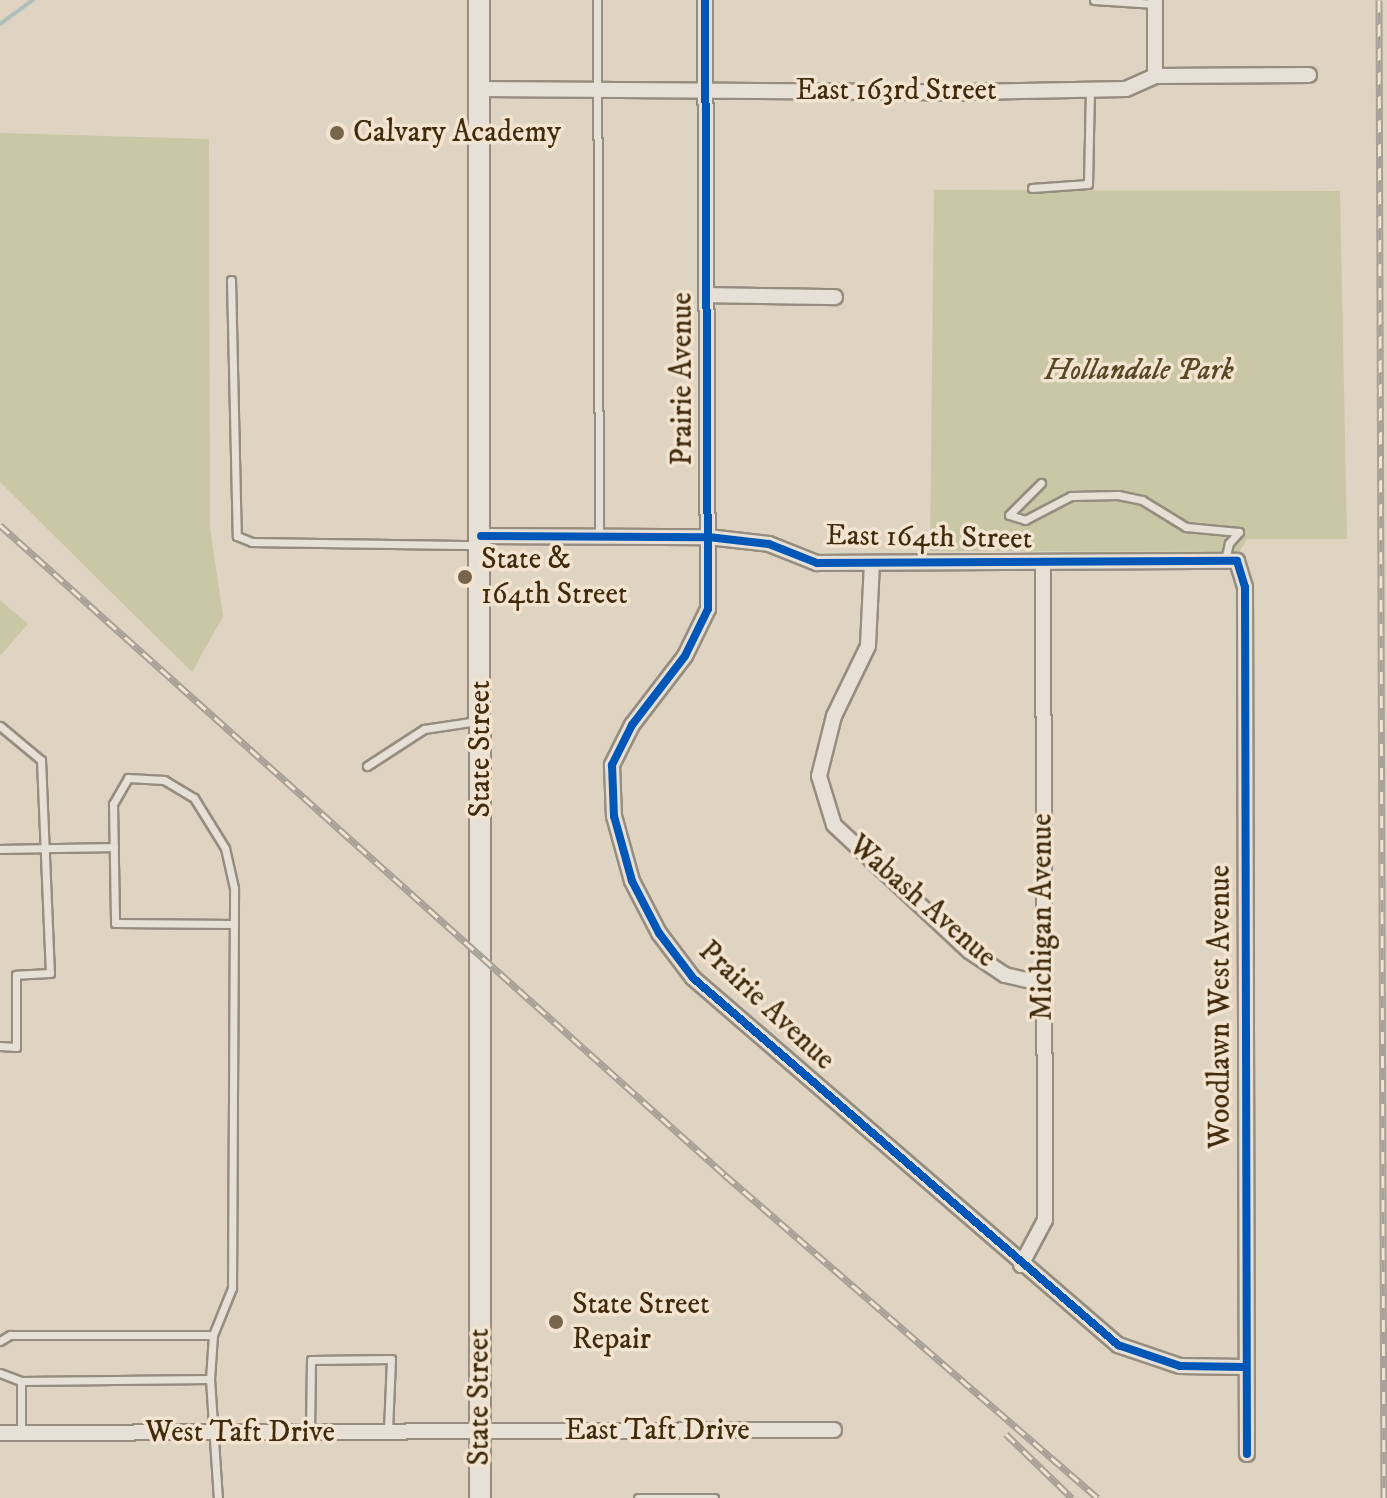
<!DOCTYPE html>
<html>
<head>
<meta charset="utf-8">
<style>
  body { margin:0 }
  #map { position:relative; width:1387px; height:1498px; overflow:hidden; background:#dfd3c2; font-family:"IM FELL DW Pica",serif }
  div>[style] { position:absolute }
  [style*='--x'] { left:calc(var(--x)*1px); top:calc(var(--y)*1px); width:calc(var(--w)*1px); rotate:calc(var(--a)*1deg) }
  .green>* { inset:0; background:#c9c7a5 }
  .stream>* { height:4px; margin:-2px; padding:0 2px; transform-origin:2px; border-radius:2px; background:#b0bfbb }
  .roads { filter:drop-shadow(2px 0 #968d7f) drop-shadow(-2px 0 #968d7f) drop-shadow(0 2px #968d7f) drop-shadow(0 -2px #968d7f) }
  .lane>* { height:7px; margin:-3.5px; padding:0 3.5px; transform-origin:3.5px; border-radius:3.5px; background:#e6e0d7 }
  .street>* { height:14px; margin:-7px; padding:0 7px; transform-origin:7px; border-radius:7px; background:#e6e0d7 }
  .secondary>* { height:20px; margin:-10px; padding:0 10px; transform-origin:10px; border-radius:10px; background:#e6e0d7 }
  .rail>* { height:7px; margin-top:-3.5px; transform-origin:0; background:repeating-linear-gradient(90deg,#f2e4d0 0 12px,#a8a197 0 24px); box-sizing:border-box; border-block:2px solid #a8a197 }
  .cycleway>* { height:8px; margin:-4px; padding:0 4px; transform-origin:4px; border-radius:4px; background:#0057b8 }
  .dots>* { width:22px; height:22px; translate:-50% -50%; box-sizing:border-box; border:4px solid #f2e4d0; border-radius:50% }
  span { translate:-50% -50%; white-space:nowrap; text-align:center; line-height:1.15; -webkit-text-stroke:7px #f2e4d0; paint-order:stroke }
  .street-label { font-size:30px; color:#412b0c }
  .poi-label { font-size:30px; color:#412b0c }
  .left { translate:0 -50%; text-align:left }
  .park-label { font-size:30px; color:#594826; font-style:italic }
</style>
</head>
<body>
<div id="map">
  <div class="green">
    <i style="clip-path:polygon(0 133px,209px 139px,210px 528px,223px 616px,192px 672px,0 482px)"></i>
    <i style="clip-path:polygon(934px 190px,1340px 191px,1347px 539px,1247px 539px,1239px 552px,930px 551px)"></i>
    <i style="clip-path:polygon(0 600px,28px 624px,0 656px)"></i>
  </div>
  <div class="stream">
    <i style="--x:0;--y:24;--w:41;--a:-36"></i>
  </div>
  <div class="roads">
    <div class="lane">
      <i style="--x:597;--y:0;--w:536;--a:89.79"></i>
      <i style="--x:1094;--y:0;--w:61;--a:3.8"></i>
      <i style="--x:1032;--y:188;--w:56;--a:-4.1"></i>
      <i style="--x:1088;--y:184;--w:94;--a:-88.8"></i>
      <i style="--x:231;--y:280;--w:256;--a:88.7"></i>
      <i style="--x:237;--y:536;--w:16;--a:22"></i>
      <i style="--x:252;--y:542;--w:226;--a:0.8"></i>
      <i style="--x:1041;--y:483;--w:45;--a:135"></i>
      <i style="--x:1009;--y:515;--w:17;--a:17"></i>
      <i style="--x:1025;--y:520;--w:52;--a:-27.6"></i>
      <i style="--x:1071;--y:496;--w:47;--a:-1.2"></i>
      <i style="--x:1118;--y:495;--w:25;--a:12"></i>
      <i style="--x:1142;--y:500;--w:52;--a:31.5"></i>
      <i style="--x:1186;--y:527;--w:53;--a:5.4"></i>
      <i style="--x:1239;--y:532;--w:15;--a:132"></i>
      <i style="--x:1229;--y:543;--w:18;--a:103"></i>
      <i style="--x:0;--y:726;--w:53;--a:39.7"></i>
      <i style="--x:41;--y:760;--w:213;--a:87.6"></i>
      <i style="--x:50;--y:973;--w:34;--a:177"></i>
      <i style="--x:16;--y:975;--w:72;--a:90"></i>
      <i style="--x:16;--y:1047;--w:16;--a:-176"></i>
      <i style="--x:367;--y:766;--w:68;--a:-33"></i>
      <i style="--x:424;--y:729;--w:54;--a:-8.6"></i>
      <i style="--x:0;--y:849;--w:114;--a:-1"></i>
      <i style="--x:213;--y:1335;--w:51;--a:-68"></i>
      <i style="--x:232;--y:1288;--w:400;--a:-89.7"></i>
      <i style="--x:234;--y:888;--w:41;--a:-102.7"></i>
      <i style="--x:225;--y:848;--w:59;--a:-121.8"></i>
      <i style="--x:194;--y:798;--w:35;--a:-149"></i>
      <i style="--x:164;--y:780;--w:36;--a:-177"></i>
      <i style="--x:128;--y:778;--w:30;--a:120"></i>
      <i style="--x:113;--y:804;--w:119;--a:89"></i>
      <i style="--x:115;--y:923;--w:119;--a:0.5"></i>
      <i style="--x:0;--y:1341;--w:12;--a:-31"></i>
      <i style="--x:10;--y:1335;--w:203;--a:0"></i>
      <i style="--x:213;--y:1335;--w:44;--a:93.9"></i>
      <i style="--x:0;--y:1373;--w:22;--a:21"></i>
      <i style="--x:310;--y:1432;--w:72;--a:-89.2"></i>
      <i style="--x:311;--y:1360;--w:80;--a:-0.7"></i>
      <i style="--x:391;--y:1359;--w:71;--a:92.4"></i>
      <i style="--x:21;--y:1433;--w:52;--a:-90"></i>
      <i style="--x:21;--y:1381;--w:189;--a:-0.6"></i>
      <i style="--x:210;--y:1379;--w:119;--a:86.2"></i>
      <i style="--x:638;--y:1498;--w:76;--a:0"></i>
    </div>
    <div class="street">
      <i style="--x:705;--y:0;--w:609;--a:89.72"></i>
      <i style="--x:708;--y:609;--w:52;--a:116.1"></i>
      <i style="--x:685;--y:656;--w:87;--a:127.5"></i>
      <i style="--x:632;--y:725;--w:45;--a:116.6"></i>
      <i style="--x:612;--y:765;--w:51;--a:87.8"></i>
      <i style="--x:614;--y:816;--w:67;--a:74.5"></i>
      <i style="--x:632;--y:881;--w:59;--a:62.6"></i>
      <i style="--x:659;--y:933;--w:56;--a:52.9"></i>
      <i style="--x:693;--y:978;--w:562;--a:40.81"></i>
      <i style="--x:1118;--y:1345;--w:65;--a:18.7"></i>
      <i style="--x:1180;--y:1366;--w:64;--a:0.9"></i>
      <i style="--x:1155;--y:0;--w:76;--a:90"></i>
      <i style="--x:480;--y:89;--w:487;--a:0.4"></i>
      <i style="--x:967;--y:92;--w:159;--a:-1.1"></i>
      <i style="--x:1126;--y:89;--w:32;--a:-24"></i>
      <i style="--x:1155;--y:76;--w:154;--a:-0.4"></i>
      <i style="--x:706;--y:295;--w:129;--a:0.9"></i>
      <i style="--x:481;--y:536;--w:227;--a:0.3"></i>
      <i style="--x:708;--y:537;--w:61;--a:6.5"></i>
      <i style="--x:769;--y:544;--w:52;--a:21.6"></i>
      <i style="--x:817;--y:563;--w:420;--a:-0.3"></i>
      <i style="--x:1237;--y:561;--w:27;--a:73"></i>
      <i style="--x:1245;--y:587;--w:867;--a:89.87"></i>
      <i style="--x:872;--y:563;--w:83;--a:92.8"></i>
      <i style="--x:868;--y:646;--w:78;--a:115.9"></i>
      <i style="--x:834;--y:716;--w:62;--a:104"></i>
      <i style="--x:819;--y:776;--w:51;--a:73"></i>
      <i style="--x:834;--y:825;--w:185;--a:43"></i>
      <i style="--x:969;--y:951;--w:43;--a:33.7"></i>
      <i style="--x:1005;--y:975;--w:39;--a:13"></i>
      <i style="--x:1021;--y:1265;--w:51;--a:-61.9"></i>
      <i style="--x:1045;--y:1220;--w:656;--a:-90.17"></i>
      <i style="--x:0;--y:1433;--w:834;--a:-0.21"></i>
    </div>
    <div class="secondary">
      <i style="--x:479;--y:0;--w:1498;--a:89.96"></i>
    </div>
  </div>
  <div class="rail">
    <i style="--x:1379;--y:0;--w:1498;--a:89.81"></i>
    <i style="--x:0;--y:525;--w:974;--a:41.88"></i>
    <i style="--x:725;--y:1175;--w:493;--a:40.9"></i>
    <i style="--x:1006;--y:1434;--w:92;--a:44.1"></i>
  </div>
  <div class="cycleway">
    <i style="--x:705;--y:0;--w:609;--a:89.72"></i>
    <i style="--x:708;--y:609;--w:52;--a:116.1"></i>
    <i style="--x:685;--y:656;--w:87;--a:127.5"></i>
    <i style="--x:632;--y:725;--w:45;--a:116.6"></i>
    <i style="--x:612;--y:765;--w:51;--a:87.8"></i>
    <i style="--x:614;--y:816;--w:67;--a:74.5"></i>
    <i style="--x:632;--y:881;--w:59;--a:62.6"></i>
    <i style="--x:659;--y:933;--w:56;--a:52.9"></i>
    <i style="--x:693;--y:978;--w:562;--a:40.81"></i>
    <i style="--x:1118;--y:1345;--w:65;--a:18.7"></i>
    <i style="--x:1180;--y:1366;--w:64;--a:0.9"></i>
    <i style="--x:481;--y:536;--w:227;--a:0.3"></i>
    <i style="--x:708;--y:537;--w:61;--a:6.5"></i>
    <i style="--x:769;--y:544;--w:52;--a:21.6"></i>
    <i style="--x:817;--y:563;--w:420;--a:-0.3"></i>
    <i style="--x:1237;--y:561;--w:27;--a:73"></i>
    <i style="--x:1245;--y:587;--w:867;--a:89.87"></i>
  </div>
  <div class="dots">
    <i style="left:337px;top:133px;background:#78664c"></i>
    <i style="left:465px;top:577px;background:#78664c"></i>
    <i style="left:556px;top:1322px;background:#78664c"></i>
  </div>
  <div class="street-label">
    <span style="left:896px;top:91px">East 163rd Street</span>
    <span style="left:683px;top:379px;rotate:-90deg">Prairie Avenue</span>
    <span style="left:929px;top:538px;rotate:1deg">East 164th Street</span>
    <span style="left:481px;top:749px;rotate:-90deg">State Street</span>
    <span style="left:922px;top:902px;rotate:41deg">Wabash Avenue</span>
    <span style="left:1043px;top:917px;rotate:-90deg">Michigan Avenue</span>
    <span style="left:766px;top:1006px;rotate:43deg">Prairie Avenue</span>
    <span style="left:1221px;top:1007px;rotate:-90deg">Woodlawn West Avenue</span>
    <span style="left:480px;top:1397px;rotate:-90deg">State Street</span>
    <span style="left:657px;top:1431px">East Taft Drive</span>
    <span style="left:240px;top:1433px">West Taft Drive</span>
  </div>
  <div class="poi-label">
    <span class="left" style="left:353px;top:133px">Calvary Academy</span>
    <span class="left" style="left:481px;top:577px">State &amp;<br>164th Street</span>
    <span class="left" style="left:572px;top:1322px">State Street<br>Repair</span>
  </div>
  <div class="park-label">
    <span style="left:1139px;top:371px">Hollandale Park</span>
  </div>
</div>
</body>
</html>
